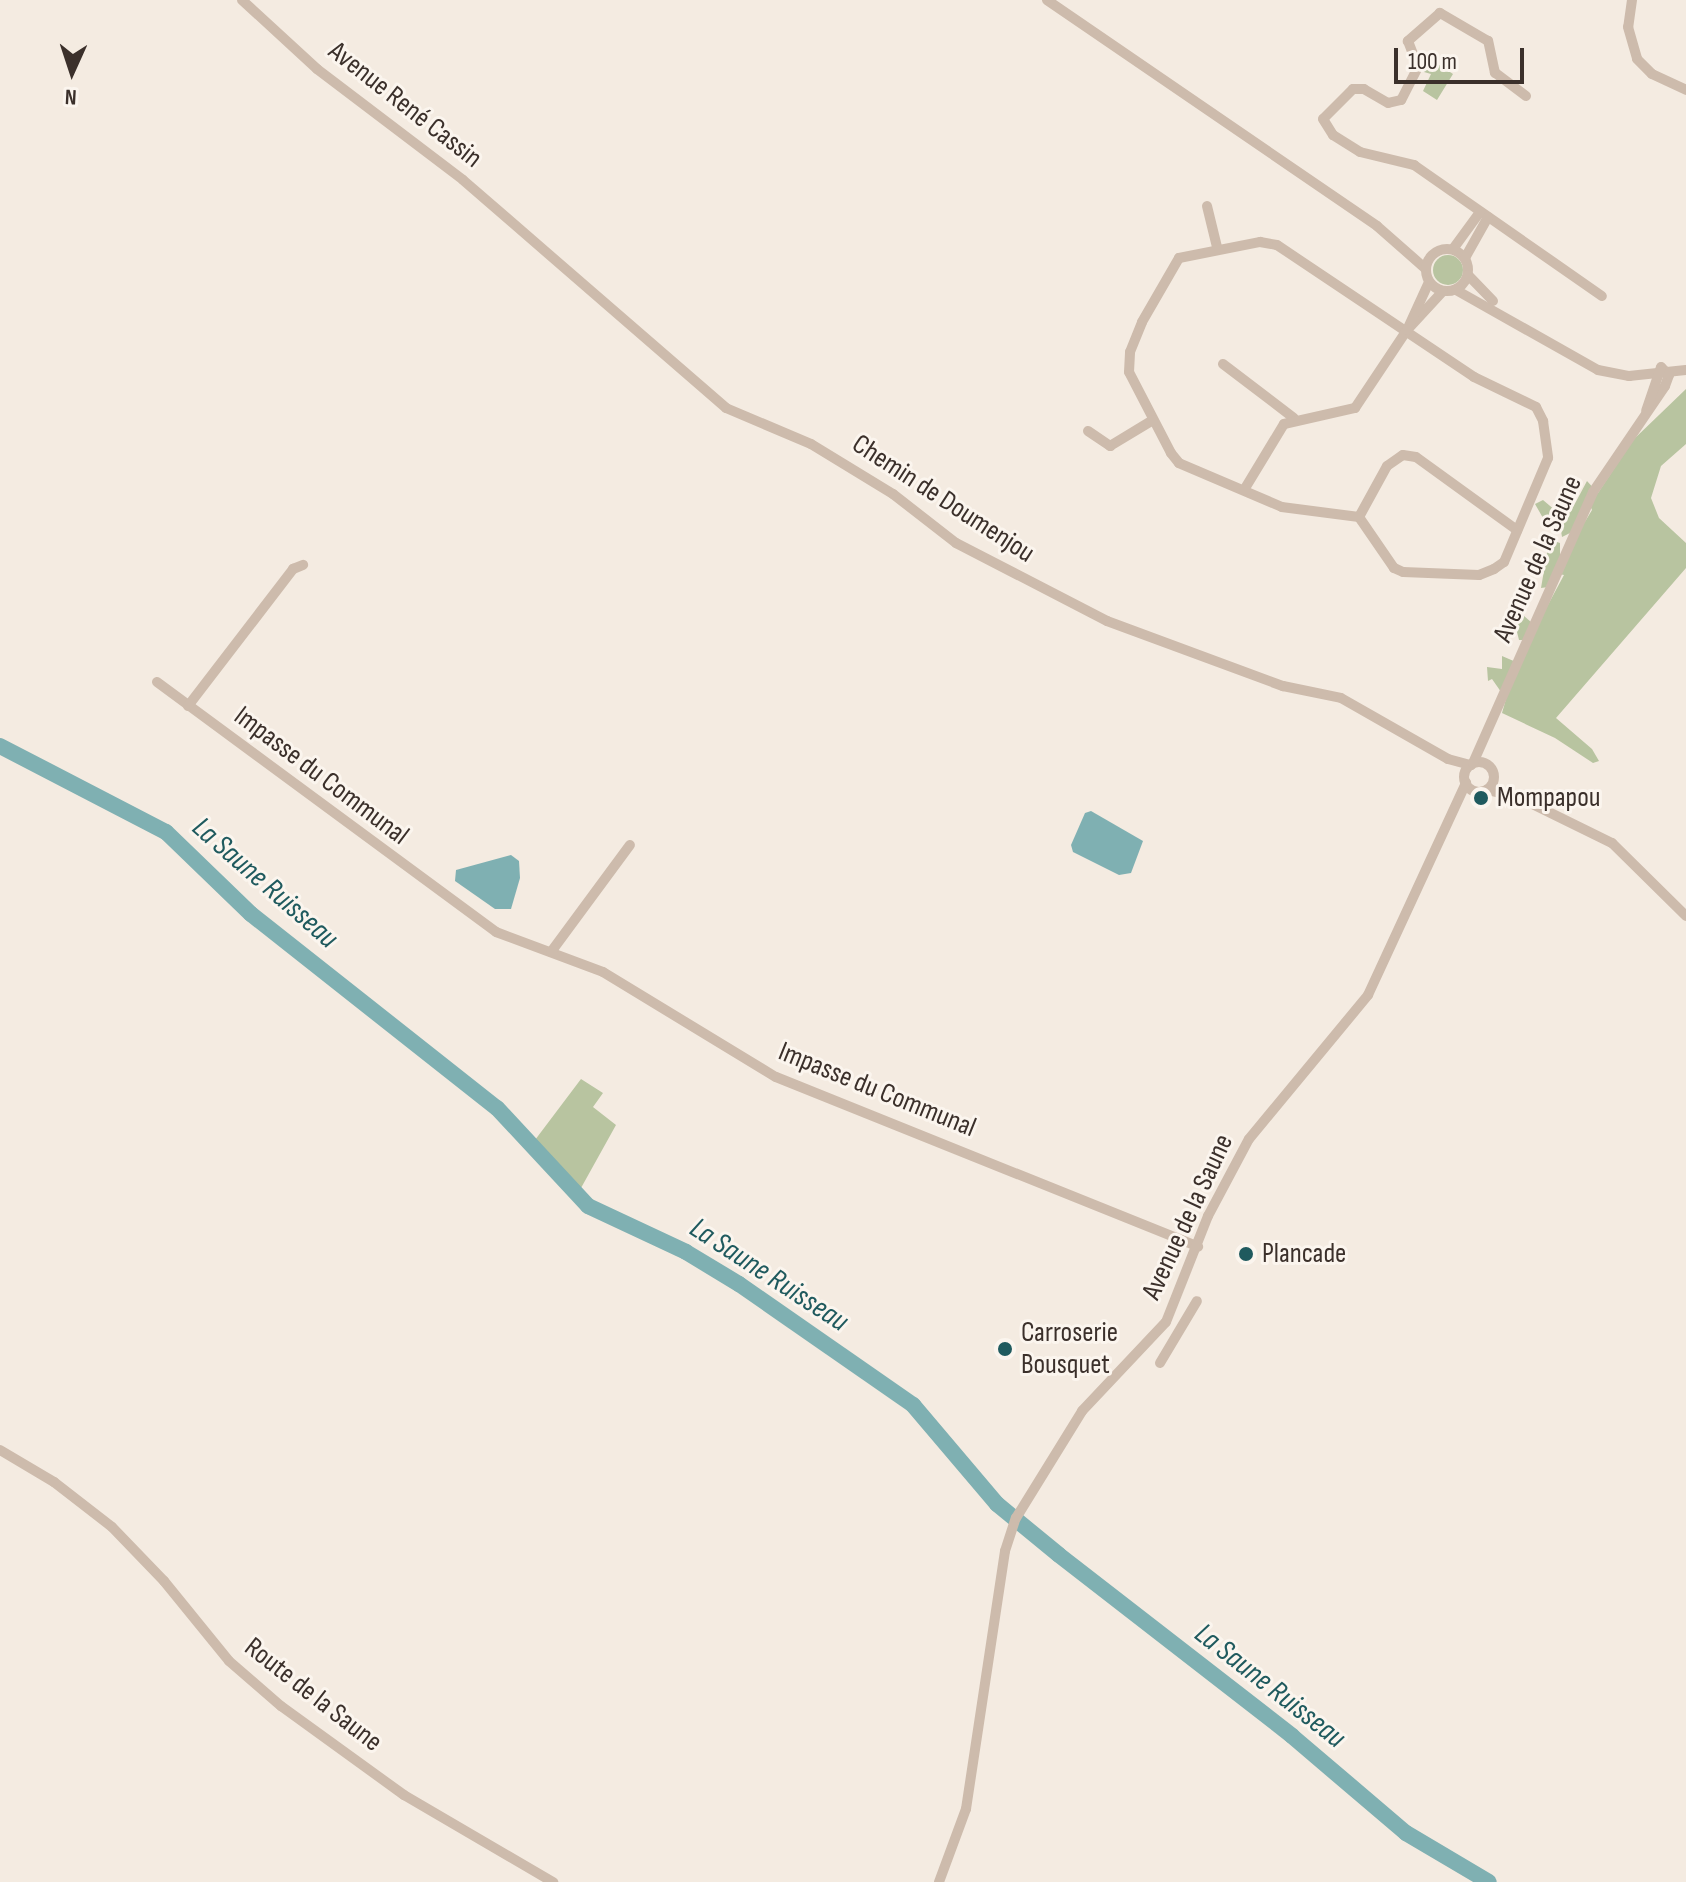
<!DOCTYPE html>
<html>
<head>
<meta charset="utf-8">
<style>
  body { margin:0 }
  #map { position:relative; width:1686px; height:1882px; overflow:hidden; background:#f4ebe1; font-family:"Sofia Sans Condensed",sans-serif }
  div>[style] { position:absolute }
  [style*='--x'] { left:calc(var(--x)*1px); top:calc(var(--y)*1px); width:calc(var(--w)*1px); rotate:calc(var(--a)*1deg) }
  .green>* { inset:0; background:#b8c4a0 }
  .round { border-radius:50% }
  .water>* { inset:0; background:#7fb0b2 }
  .river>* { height:16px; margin:-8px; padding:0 8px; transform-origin:8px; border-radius:8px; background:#7fb0b2 }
  .minor>* { height:10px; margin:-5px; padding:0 5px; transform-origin:5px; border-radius:5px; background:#cdbbac }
  .minor>.ring { margin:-5px; padding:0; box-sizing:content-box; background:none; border:10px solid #cdbbac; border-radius:50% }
  .dots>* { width:22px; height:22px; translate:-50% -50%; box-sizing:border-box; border:4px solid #fbf5ee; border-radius:50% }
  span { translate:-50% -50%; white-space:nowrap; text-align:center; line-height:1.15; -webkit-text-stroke:6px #fbf5ee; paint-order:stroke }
  .street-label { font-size:28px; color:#3b302b }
  .poi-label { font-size:28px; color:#3b302b }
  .left { translate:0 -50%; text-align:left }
  .water-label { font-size:30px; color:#1f5a5e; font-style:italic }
  .north { position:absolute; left:32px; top:32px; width:80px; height:80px; -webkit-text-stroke:6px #fbf5ee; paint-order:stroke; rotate:183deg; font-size:22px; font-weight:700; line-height:32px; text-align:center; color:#3b302b }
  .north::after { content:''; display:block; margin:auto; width:28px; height:36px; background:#3b302b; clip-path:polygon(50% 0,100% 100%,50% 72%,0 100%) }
  .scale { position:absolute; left:1394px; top:48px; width:130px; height:36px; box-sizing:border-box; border:4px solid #3b302b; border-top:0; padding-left:10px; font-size:24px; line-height:28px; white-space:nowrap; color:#3b302b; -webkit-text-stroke:6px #fbf5ee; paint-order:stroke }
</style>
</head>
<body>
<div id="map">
  <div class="green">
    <i style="clip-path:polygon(1418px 51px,1453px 74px,1437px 100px,1423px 91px,1431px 74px,1424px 72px)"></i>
    <i class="round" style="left:1433px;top:255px;width:30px;height:30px"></i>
    <i style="clip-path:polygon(1686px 389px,1686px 444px,1661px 466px,1651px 498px,1659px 518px,1686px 543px,1686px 568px,1556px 718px,1592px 749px,1599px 761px,1593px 763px,1555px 738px,1502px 713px,1506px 699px,1492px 679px,1488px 681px,1487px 667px,1502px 669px,1502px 656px,1516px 662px,1524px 640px,1519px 640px,1514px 620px,1523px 615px,1531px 622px,1543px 614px,1564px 575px,1554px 573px,1548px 587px,1541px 588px,1547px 553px,1554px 541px,1560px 543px,1560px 563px,1592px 510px,1589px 503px,1582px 508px,1574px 531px,1562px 537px,1559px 519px,1543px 518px,1535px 504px,1543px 500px,1556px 511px,1571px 511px,1587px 481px,1598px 493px,1633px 440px)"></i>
    <i style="clip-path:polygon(581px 1079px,603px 1093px,593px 1107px,616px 1125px,581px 1188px,535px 1140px)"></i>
  </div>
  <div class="water">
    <i style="clip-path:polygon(1091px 811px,1143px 841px,1131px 873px,1119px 875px,1073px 852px,1071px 845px,1085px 813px)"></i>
    <i style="clip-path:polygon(511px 855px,519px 861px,520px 878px,511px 909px,495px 909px,455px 881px,456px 870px)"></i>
  </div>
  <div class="river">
    <i style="--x:0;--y:746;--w:187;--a:27.4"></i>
    <i style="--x:166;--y:832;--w:118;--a:44"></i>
    <i style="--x:251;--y:914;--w:313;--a:38.3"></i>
    <i style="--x:497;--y:1108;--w:134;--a:47.1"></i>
    <i style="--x:588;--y:1206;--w:108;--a:25.1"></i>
    <i style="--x:686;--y:1252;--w:62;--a:31.1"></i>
    <i style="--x:739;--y:1284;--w:212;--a:34.8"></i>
    <i style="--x:913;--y:1405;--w:130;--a:49.7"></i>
    <i style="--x:997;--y:1504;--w:80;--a:39.4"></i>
    <i style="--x:1059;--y:1555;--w:295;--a:37.8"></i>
    <i style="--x:1292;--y:1736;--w:150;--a:40.4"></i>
    <i style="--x:1406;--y:1833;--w:96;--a:30.6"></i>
  </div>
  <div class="minor">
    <i style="--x:242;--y:0;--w:102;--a:42.6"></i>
    <i style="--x:317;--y:69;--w:183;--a:37.2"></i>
    <i style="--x:463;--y:180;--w:348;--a:40.9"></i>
    <i style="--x:726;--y:408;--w:92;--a:23"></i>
    <i style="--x:811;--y:444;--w:96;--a:31.4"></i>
    <i style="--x:893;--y:494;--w:80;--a:37.9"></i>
    <i style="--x:956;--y:543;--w:170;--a:27.3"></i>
    <i style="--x:1107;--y:621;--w:188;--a:20.3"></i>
    <i style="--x:1283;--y:686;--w:59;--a:11.7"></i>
    <i style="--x:1341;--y:698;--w:123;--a:29.7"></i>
    <i style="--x:1448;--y:759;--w:24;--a:15"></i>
    <i style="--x:1047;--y:0;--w:400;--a:34.4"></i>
    <i style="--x:1377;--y:226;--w:65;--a:41.3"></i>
    <i style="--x:1632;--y:0;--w:27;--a:98"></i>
    <i style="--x:1628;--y:27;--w:33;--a:74"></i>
    <i style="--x:1637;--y:59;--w:21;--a:45"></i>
    <i style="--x:1652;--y:74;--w:38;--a:25"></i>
    <i style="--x:1526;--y:96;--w:39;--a:-143"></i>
    <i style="--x:1495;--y:73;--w:33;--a:-102"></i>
    <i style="--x:1488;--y:41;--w:56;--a:-149.7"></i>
    <i style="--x:1440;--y:13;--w:43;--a:138.8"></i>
    <i style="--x:1408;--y:41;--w:28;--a:69"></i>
    <i style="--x:1418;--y:67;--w:37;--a:117"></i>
    <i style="--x:1401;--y:100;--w:13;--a:167"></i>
    <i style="--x:1388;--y:103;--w:28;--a:-150"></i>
    <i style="--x:1364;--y:89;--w:11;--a:180"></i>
    <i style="--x:1353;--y:89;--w:42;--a:135"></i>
    <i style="--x:1323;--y:119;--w:19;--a:58"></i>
    <i style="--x:1333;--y:135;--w:32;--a:32"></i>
    <i style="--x:1360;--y:152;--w:56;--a:13.5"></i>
    <i style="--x:1414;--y:165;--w:229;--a:34.9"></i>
    <i style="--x:1207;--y:206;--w:42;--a:76.3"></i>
    <i style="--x:1260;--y:242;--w:17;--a:10"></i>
    <i style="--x:1277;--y:245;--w:237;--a:33.8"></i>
    <i style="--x:1474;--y:377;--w:69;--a:25.8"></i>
    <i style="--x:1536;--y:407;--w:16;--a:63"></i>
    <i style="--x:1543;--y:421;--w:37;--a:82"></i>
    <i style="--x:1548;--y:458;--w:113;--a:112.9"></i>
    <i style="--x:1504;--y:562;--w:12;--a:145"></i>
    <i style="--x:1494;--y:569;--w:16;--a:158"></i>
    <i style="--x:1479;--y:575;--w:76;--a:-177.7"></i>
    <i style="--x:1403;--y:572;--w:10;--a:-156"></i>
    <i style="--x:1394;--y:568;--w:62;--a:-124.5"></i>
    <i style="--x:1359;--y:517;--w:78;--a:-172.6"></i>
    <i style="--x:1282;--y:507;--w:112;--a:-156.9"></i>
    <i style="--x:1179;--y:463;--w:13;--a:-129"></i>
    <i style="--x:1171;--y:453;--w:91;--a:-117.4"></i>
    <i style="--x:1129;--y:372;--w:20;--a:-87"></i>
    <i style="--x:1130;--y:352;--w:32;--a:-68"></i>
    <i style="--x:1142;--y:322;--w:74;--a:-60"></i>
    <i style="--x:1179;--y:258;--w:83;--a:-11.2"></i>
    <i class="ring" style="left:1426px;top:249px;width:32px;height:32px"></i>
    <i style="--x:1453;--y:249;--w:46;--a:-53.9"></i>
    <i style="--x:1465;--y:258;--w:47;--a:-60.7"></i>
    <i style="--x:1468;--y:275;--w:36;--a:46"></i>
    <i style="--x:1456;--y:290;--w:163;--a:29.4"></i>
    <i style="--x:1598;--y:370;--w:32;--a:11"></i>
    <i style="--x:1629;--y:376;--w:57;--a:-6"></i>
    <i style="--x:1407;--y:330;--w:53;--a:-47.3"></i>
    <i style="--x:1223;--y:364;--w:89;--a:37.3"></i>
    <i style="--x:1088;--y:431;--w:27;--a:34"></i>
    <i style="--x:1110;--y:446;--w:50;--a:-31.2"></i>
    <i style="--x:1244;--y:490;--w:77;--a:-58.8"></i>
    <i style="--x:1284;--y:424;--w:73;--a:-12.7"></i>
    <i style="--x:1355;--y:408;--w:94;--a:-56.3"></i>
    <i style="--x:1407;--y:330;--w:53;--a:-65.4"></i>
    <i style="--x:1359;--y:517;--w:58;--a:-61.2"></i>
    <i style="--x:1387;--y:466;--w:19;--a:-35"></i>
    <i style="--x:1403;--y:455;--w:13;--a:9"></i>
    <i style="--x:1416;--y:457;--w:125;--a:35.9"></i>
    <i style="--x:157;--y:682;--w:421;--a:36.4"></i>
    <i style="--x:496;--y:932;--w:114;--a:20.5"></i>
    <i style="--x:603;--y:972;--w:202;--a:31.3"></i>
    <i style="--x:776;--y:1077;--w:455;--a:21.9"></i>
    <i style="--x:188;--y:706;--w:173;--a:-52.5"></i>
    <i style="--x:293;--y:569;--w:11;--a:-22"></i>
    <i class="ring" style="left:1464px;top:762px;width:20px;height:20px"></i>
    <i style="--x:1473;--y:763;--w:296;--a:-66.1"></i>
    <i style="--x:1593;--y:492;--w:128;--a:-55.8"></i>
    <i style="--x:1665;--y:386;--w:12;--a:-70"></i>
    <i style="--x:1669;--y:375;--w:11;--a:-135"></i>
    <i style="--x:1661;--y:367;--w:46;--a:108.8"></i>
    <i style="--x:1487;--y:790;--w:32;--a:13"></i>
    <i style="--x:1518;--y:797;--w:105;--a:26.1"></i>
    <i style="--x:1612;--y:843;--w:104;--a:44.6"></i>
    <i style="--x:551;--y:952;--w:133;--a:-53.6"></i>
    <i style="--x:1160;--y:1363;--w:72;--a:-59.2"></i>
    <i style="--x:0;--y:1450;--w:63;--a:30.7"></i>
    <i style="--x:54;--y:1482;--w:73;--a:37.8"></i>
    <i style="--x:112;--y:1527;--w:75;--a:46.1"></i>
    <i style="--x:164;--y:1581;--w:103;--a:50.9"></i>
    <i style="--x:229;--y:1661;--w:69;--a:40.9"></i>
    <i style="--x:281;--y:1706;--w:152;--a:35.9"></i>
    <i style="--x:404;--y:1795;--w:173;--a:30.3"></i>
    <i style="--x:939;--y:1882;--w:78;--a:-69.7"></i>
    <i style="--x:966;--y:1809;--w:261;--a:-81.4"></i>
    <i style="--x:1005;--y:1551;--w:35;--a:-72"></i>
    <i style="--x:1016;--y:1518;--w:126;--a:-58.3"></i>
    <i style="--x:1082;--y:1411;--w:122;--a:-46.7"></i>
    <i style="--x:1166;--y:1322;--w:114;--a:-68.4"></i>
    <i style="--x:1208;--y:1216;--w:87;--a:-62"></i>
    <i style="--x:1249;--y:1139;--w:187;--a:-50.4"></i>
    <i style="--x:1368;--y:995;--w:234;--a:-65.2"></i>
  </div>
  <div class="dots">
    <i style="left:1481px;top:798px;background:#1f5a5e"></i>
    <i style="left:1246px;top:1254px;background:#1f5a5e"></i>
    <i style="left:1005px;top:1349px;background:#1f5a5e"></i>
  </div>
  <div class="street-label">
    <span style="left:405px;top:105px;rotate:38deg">Avenue René Cassin</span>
    <span style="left:943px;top:499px;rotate:33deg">Chemin de Doumenjou</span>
    <span style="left:1538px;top:559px;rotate:-66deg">Avenue de la Saune</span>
    <span style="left:321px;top:776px;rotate:37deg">Impasse du Communal</span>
    <span style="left:877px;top:1090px;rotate:22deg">Impasse du Communal</span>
    <span style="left:1188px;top:1217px;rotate:-65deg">Avenue de la Saune</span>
    <span style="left:313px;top:1695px;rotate:38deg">Route de la Saune</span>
  </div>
  <div class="poi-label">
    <span class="left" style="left:1497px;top:798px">Mompapou</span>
    <span class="left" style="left:1262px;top:1254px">Plancade</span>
    <span class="left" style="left:1021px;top:1349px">Carroserie<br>Bousquet</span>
  </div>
  <div class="water-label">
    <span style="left:265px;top:883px;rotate:41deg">La Saune Ruisseau</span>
    <span style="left:769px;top:1275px;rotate:33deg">La Saune Ruisseau</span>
    <span style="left:1270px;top:1686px;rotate:38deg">La Saune Ruisseau</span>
  </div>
  <div class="north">N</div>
  <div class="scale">100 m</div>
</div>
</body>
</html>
